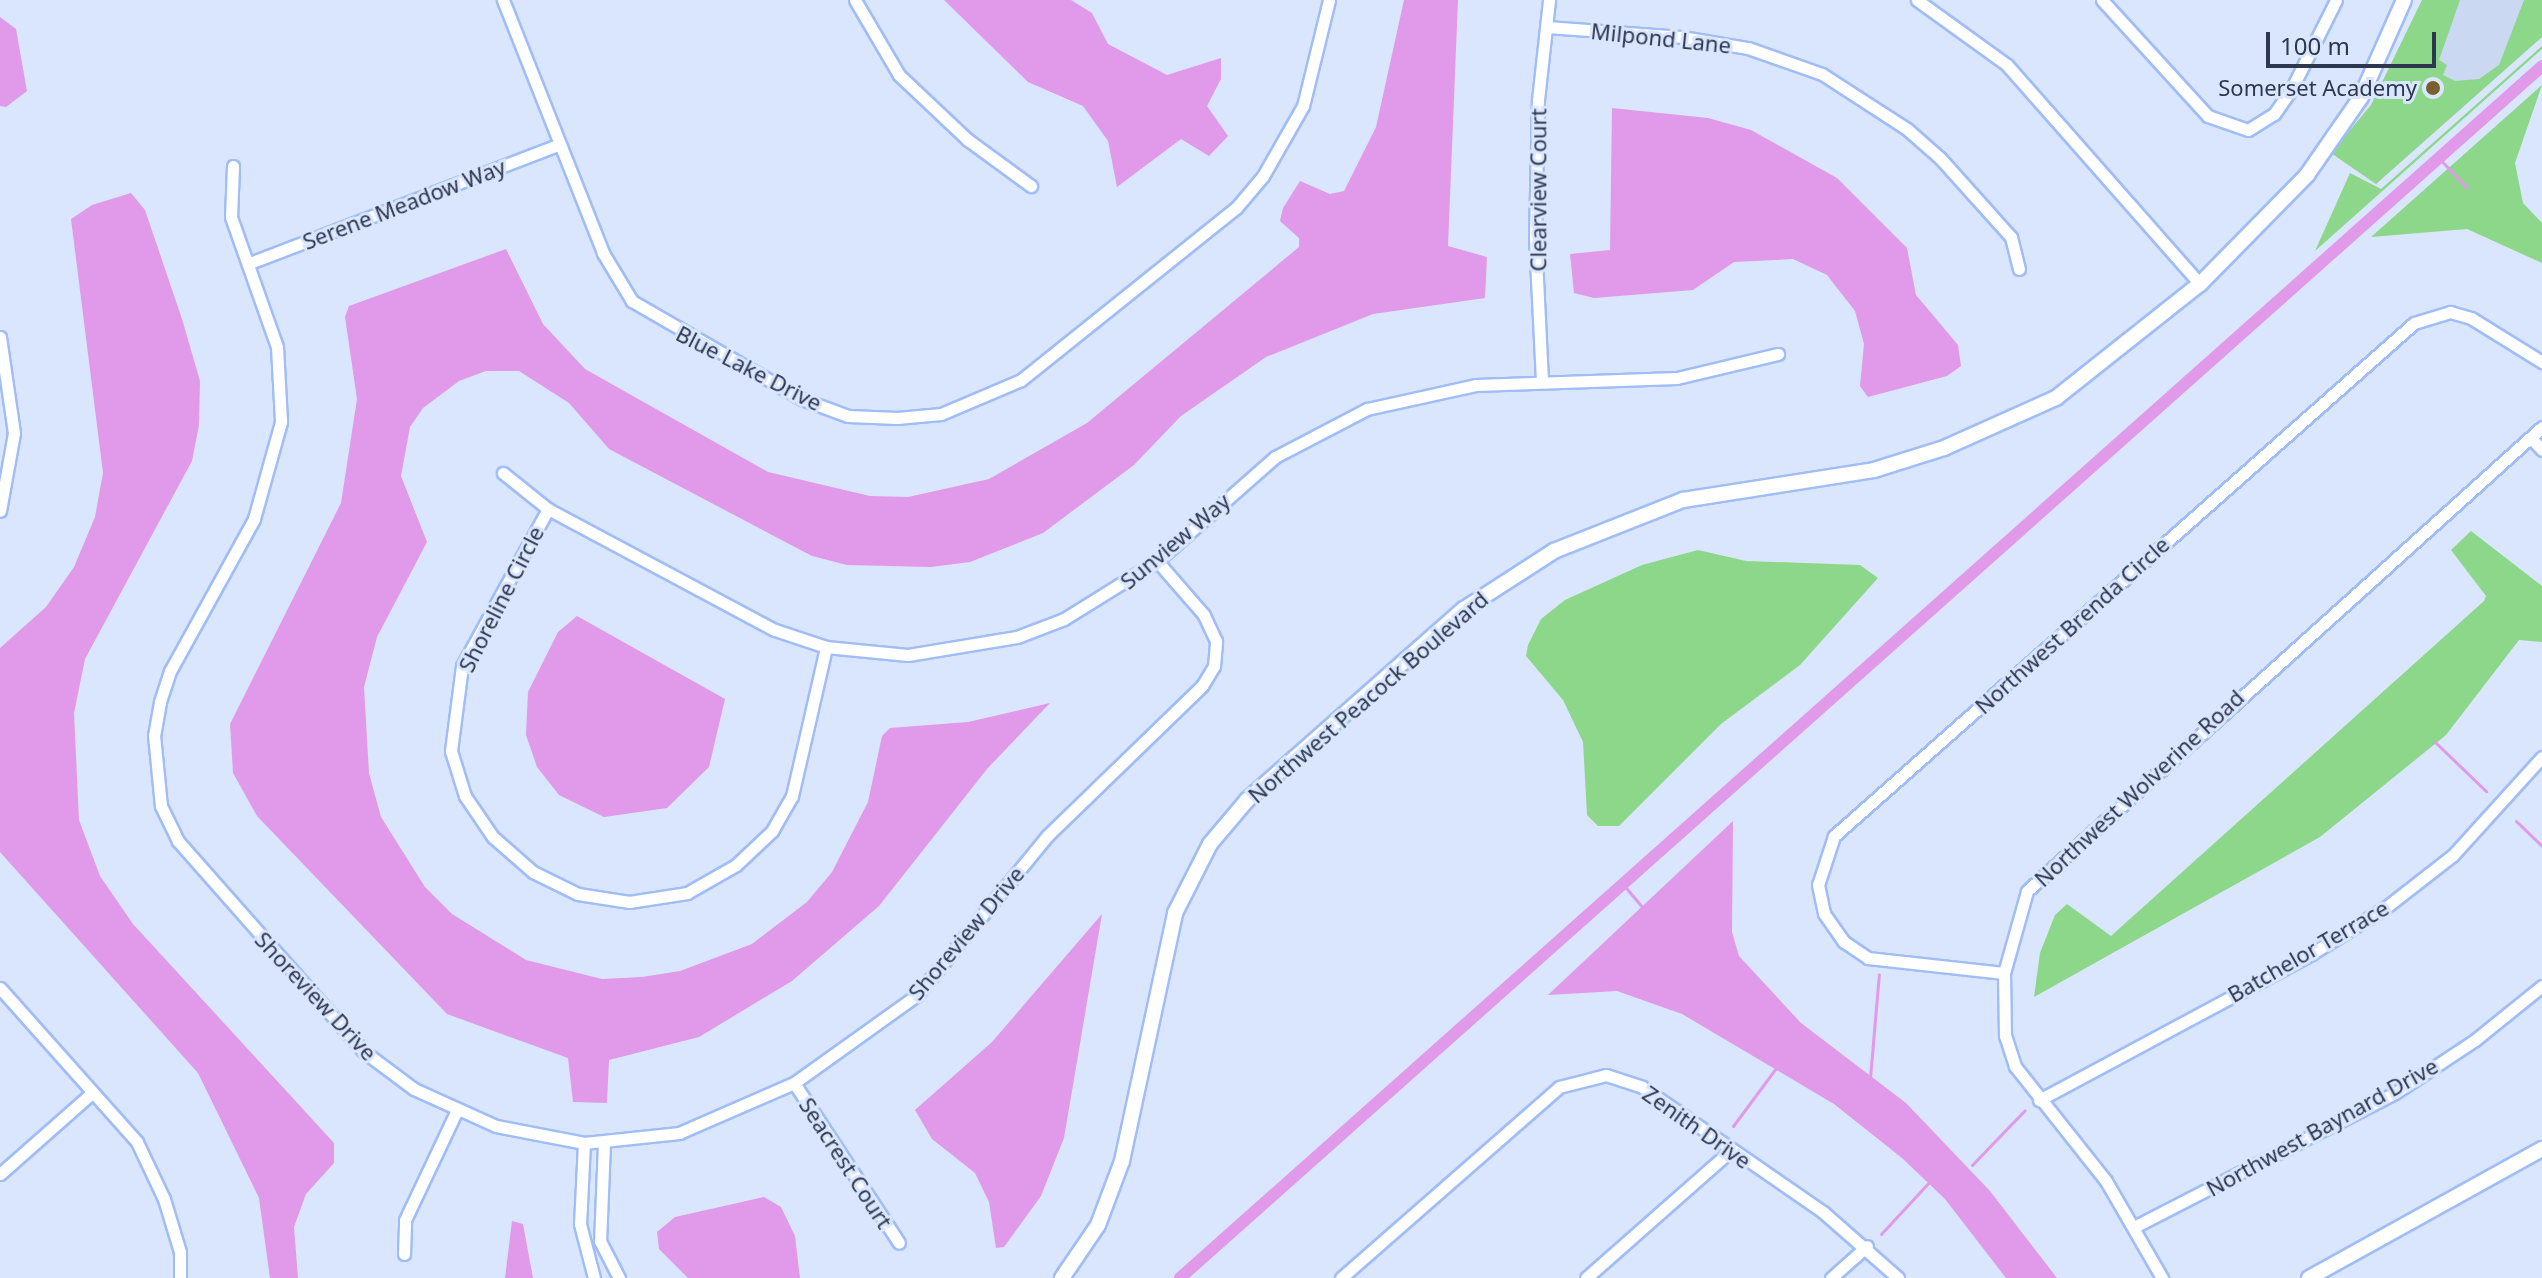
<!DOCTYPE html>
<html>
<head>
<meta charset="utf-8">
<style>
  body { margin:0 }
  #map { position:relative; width:2542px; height:1278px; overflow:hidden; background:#d9e6fd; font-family:"Noto Sans",sans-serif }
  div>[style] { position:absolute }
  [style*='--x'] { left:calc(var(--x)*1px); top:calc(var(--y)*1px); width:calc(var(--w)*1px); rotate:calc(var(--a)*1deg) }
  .built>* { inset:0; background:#cad8f2 }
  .green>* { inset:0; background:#8cd789 }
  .water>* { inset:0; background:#e199e9 }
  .stream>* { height:3px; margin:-1.5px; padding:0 1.5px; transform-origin:1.5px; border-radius:1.5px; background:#e199e9 }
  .canal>* { height:12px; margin:-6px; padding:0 6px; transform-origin:6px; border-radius:6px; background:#e199e9 }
  .roads { filter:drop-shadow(2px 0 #a0bdf6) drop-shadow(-2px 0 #a0bdf6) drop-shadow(0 2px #a0bdf6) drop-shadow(0 -2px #a0bdf6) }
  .minor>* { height:11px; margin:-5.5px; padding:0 5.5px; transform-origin:5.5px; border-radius:5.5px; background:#fff }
  .tertiary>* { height:14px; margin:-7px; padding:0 7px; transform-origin:7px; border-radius:7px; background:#fff }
  .dots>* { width:22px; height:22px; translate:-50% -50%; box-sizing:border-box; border:4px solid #d9e6fd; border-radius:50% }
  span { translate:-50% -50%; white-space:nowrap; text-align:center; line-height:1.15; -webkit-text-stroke:6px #d9e6fd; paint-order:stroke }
  .street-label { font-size:22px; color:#2d384f }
  .poi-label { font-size:22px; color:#2d384f }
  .right { translate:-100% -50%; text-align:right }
  .scale { position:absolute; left:2266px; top:32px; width:170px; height:36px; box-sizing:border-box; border:4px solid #2d384f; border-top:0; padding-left:10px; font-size:24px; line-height:28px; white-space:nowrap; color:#2d384f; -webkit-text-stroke:6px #d9e6fd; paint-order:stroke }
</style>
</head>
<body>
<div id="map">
  <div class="built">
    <i style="clip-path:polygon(2422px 0,2542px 0,2542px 37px,2376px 184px,2331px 153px,2371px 105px)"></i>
  </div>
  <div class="green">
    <i style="clip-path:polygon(2422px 0,2460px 0,2439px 60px,2447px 65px,2443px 75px,2455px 81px,2479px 79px,2499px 65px,2524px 0,2542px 0,2542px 37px,2376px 184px,2331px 153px,2371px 105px)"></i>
    <i style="clip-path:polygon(2542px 46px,2542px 49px,2315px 251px,2350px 173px,2381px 189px)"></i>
    <i style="clip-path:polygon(2542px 85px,2515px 163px,2523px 203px,2542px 223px,2542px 263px,2467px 229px,2371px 237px)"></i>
    <i style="clip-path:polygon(2471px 531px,2542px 586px,2542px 642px,2519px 640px,2446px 735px,2320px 837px,2034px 997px,2040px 953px,2055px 915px,2067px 904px,2111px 936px,2484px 601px,2486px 596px,2451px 550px)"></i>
    <i style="clip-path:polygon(1698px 550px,1746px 561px,1860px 565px,1878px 578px,1800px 665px,1721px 724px,1619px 826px,1598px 826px,1587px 815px,1583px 742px,1563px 700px,1526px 656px,1528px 645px,1541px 619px,1565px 600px,1642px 565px)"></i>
  </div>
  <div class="water">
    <i style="clip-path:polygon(944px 0,1071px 0,1092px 13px,1108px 44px,1167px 75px,1221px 58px,1221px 79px,1207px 106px,1228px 136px,1209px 156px,1181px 139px,1117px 187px,1108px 141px,1083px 106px,1028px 82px)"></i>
    <i style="clip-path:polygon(1404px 0,1458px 0,1448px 246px,1487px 257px,1485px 298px,1373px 314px,1266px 357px,1181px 416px,1134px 465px,1043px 533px,970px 562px,931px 567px,847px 565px,812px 556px,609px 449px,569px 403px,519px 371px,486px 371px,459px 381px,423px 408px,410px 427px,401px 476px,427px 542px,377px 637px,364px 687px,369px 773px,381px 817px,425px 887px,452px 914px,526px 960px,602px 979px,642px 977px,680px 971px,752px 944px,807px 902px,832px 872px,868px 802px,882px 736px,890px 728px,968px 722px,1050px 703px,987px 769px,879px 906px,792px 981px,699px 1037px,609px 1060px,607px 1103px,573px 1102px,568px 1058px,447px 1014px,257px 816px,233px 773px,230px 724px,341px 503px,357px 399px,345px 317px,349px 306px,506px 249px,543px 324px,585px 369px,768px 472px,870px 496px,908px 497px,989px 479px,1087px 423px,1299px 247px,1299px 238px,1280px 221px,1283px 208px,1300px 181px,1330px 194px,1344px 191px,1376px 127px)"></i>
    <i style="clip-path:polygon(0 17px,16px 29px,27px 91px,6px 107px,0 106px)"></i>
    <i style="clip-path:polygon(1612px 108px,1708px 118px,1751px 130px,1837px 178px,1907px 248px,1916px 295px,1958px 345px,1961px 366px,1947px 376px,1868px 397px,1860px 386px,1864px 344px,1855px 311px,1827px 275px,1793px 259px,1734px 262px,1693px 290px,1594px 298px,1574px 293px,1570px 254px,1610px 250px)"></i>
    <i style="clip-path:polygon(131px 193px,145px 210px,182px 319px,200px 381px,199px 425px,192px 461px,85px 659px,74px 713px,79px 820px,100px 876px,133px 924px,334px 1143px,334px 1163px,306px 1194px,294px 1227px,298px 1278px,270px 1278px,259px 1198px,198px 1073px,0 852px,0 648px,46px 607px,74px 567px,95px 517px,103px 473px,71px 219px,92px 205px)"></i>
    <i style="clip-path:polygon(577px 616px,725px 699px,709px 767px,667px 808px,604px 817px,559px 795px,537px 767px,526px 735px,528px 692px,558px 632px)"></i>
    <i style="clip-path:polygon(1733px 821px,1732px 932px,1739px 956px,1801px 1023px,1906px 1103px,1990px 1191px,2057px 1278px,2006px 1278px,1945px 1199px,1902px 1158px,1834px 1104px,1682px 1014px,1617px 991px,1548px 995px)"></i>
    <i style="clip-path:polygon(1102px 914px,1064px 1138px,1041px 1196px,1004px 1247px,996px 1248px,989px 1202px,975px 1173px,932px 1139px,915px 1110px,992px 1042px)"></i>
    <i style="clip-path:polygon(764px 1197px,781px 1207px,795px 1236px,800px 1278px,688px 1278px,659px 1249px,657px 1232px,675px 1217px)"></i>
    <i style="clip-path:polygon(512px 1221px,523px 1224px,533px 1278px,505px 1278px)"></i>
  </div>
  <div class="stream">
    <i style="--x:2438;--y:157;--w:42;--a:46.9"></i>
    <i style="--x:2435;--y:742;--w:71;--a:43.9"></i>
    <i style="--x:2516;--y:821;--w:36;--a:44"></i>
    <i style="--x:1622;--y:883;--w:34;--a:50"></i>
    <i style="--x:1870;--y:1078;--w:104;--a:-85.1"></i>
    <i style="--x:1733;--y:1126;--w:72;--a:-53.4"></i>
    <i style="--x:1972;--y:1165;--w:76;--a:-46.1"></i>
    <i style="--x:1881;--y:1234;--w:72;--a:-47.2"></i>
  </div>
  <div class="canal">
    <i style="--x:1180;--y:1278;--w:1823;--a:-41.66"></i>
  </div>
  <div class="roads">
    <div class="minor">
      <i style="--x:503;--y:0;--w:272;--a:68.4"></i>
      <i style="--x:603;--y:253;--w:56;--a:58.9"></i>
      <i style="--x:632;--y:301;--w:196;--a:30"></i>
      <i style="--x:802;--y:399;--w:49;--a:20.3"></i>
      <i style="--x:848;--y:416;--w:49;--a:2.3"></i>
      <i style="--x:897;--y:418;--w:44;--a:-5.2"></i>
      <i style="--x:941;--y:414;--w:87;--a:-23"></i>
      <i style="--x:1021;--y:380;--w:275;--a:-38.7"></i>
      <i style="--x:1236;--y:208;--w:42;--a:-49.8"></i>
      <i style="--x:1263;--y:176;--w:81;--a:-60.3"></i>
      <i style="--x:1303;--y:106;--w:109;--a:-76.2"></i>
      <i style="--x:855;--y:0;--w:87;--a:59.6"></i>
      <i style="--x:899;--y:75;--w:95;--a:43.3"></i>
      <i style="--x:968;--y:140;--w:78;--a:36.1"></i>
      <i style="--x:1917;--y:0;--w:111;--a:35.8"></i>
      <i style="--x:2007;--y:65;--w:292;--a:48.6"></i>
      <i style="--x:2102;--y:0;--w:157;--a:47.6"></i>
      <i style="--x:2208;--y:116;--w:42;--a:19.3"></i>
      <i style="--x:2248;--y:130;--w:31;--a:-32"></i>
      <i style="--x:2274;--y:114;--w:32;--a:-55"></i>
      <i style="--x:2292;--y:88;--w:98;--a:-63.4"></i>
      <i style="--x:1547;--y:27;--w:135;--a:4.2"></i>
      <i style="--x:1682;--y:37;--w:67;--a:9.5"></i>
      <i style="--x:1748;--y:48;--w:78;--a:19.4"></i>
      <i style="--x:1822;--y:74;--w:101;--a:32.9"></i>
      <i style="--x:1907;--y:129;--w:44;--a:41.3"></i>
      <i style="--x:1940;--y:158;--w:106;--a:48.1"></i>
      <i style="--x:2011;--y:237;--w:33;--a:76"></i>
      <i style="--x:233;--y:166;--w:51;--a:92.2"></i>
      <i style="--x:231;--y:217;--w:138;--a:70.5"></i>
      <i style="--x:277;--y:347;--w:75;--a:86.9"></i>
      <i style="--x:281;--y:422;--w:101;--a:105.6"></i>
      <i style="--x:254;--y:519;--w:174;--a:118.9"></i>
      <i style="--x:170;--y:671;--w:33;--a:108"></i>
      <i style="--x:160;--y:702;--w:34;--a:100"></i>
      <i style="--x:154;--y:735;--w:71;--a:84.4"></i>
      <i style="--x:161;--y:806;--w:39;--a:64"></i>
      <i style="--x:178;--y:841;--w:280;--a:48.6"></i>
      <i style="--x:363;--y:1051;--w:64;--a:36.7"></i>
      <i style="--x:414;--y:1089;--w:90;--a:24.3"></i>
      <i style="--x:496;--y:1126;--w:90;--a:10.9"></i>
      <i style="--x:584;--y:1143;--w:96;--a:-6"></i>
      <i style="--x:679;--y:1133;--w:125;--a:-23.5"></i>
      <i style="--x:794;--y:1083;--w:151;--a:-35.6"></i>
      <i style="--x:917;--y:995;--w:205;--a:-50.7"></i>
      <i style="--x:1047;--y:836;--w:216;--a:-44.1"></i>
      <i style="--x:1202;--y:686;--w:23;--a:-59"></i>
      <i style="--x:1214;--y:666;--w:25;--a:-85"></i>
      <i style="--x:1216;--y:641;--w:29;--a:-115"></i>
      <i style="--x:1204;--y:615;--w:72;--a:-131"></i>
      <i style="--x:250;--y:263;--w:330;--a:-21"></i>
      <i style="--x:0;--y:337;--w:97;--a:81.7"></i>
      <i style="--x:14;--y:433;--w:79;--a:100.2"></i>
      <i style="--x:1542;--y:381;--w:142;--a:-92.8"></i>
      <i style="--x:1535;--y:239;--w:139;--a:-88.8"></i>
      <i style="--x:1538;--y:100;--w:101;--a:-83.7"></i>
      <i style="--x:2531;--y:438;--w:16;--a:47"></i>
      <i style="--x:503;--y:473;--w:58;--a:38.7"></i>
      <i style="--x:548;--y:509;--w:257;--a:28.1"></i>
      <i style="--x:775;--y:630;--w:54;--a:18.4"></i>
      <i style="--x:826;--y:647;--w:82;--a:5.6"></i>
      <i style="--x:908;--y:655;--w:110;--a:-9.4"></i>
      <i style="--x:1017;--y:637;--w:50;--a:-21"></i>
      <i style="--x:1064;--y:619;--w:110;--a:-31.9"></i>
      <i style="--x:1157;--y:561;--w:157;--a:-41.4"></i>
      <i style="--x:1275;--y:457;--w:104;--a:-27.6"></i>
      <i style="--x:1367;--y:409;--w:112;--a:-12.4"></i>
      <i style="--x:1476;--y:385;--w:201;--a:-2"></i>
      <i style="--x:1677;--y:378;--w:104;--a:-13.4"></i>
      <i style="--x:548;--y:509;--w:179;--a:118.7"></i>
      <i style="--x:462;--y:666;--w:86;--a:97.4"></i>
      <i style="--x:451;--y:751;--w:47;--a:72.7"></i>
      <i style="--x:465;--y:796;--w:50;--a:55.7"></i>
      <i style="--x:493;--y:837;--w:53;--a:41.2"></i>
      <i style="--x:533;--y:872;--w:50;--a:26.1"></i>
      <i style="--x:578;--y:894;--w:52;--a:8.9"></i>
      <i style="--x:629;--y:902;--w:59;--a:-8.8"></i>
      <i style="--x:687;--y:893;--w:56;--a:-29.7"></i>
      <i style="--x:736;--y:865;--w:50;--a:-43.4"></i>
      <i style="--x:772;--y:831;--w:40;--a:-60.3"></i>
      <i style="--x:792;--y:796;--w:153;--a:-77.1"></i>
      <i style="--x:2004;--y:973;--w:137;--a:-173.7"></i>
      <i style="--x:1868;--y:958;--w:29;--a:-146"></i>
      <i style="--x:1844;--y:942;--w:35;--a:-125"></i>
      <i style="--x:1824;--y:913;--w:29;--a:-102"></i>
      <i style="--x:1818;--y:885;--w:52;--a:-71.9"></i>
      <i style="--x:1834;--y:836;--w:774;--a:-41.49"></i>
      <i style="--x:2414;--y:323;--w:38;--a:-17"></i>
      <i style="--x:2450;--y:312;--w:22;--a:16"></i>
      <i style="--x:2471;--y:318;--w:84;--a:31.8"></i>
      <i style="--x:0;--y:988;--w:206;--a:48.3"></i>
      <i style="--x:137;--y:1142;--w:63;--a:64.7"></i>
      <i style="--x:164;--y:1199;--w:55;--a:73.2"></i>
      <i style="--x:180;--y:1252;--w:26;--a:90"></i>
      <i style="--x:794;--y:1083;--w:191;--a:56.7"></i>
      <i style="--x:2039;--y:1100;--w:309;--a:-28.2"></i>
      <i style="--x:2311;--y:954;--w:87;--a:-31.9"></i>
      <i style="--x:2385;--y:908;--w:86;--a:-37.9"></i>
      <i style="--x:2453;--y:855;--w:132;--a:-47.8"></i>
      <i style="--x:584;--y:1143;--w:81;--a:92.8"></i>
      <i style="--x:580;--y:1224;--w:56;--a:75.5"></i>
      <i style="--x:604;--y:1143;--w:98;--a:92.3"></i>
      <i style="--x:600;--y:1241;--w:42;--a:62.8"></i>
      <i style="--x:0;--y:1174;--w:123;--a:-41.4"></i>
      <i style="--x:2134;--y:1227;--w:293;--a:-27.2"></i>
      <i style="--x:2395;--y:1093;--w:96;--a:-33.5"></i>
      <i style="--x:2475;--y:1040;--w:86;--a:-38.9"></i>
      <i style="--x:404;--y:1254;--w:34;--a:-88"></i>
      <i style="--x:405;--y:1220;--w:122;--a:-64.7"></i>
      <i style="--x:1341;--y:1278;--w:290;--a:-41.2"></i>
      <i style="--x:1559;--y:1087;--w:49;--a:-14.3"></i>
      <i style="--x:1606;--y:1075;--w:38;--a:18"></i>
      <i style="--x:1642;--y:1087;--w:220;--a:34.6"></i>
      <i style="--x:1823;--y:1212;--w:100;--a:41.3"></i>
      <i style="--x:1586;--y:1278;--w:192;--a:-41.4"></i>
      <i style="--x:1831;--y:1278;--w:48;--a:-41.6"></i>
      <i style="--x:2162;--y:1278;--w:112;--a:-120"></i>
      <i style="--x:2106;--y:1181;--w:147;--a:-128.4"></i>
      <i style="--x:2015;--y:1066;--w:32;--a:-108"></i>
      <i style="--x:2005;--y:1036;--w:63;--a:-90.9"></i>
      <i style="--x:2004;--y:973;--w:85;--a:-74.3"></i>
      <i style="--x:2027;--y:891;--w:693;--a:-42.02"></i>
    </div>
    <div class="tertiary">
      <i style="--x:1062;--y:1278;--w:64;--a:-55.8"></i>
      <i style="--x:1098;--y:1225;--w:68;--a:-69.4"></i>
      <i style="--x:1122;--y:1161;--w:254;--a:-77.9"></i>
      <i style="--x:1175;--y:913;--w:77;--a:-63.1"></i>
      <i style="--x:1210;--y:844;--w:57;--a:-49.9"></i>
      <i style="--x:1247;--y:800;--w:289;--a:-41.4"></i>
      <i style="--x:1464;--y:609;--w:107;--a:-32.8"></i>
      <i style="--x:1554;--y:551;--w:139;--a:-21.6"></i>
      <i style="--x:1683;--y:500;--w:193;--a:-8.9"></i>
      <i style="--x:1874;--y:470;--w:73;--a:-17.4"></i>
      <i style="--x:1944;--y:448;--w:123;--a:-24.1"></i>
      <i style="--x:2056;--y:398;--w:184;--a:-38.4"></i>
      <i style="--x:2200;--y:284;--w:153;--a:-45.5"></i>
      <i style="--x:2307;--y:175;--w:95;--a:-55.3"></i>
      <i style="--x:2361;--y:97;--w:106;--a:-66.1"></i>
      <i style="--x:2309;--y:1278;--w:266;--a:-29"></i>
    </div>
  </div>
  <div class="dots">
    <i style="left:2433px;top:88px;background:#786030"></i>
  </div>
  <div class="street-label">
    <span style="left:1661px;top:38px;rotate:6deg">Milpond Lane</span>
    <span style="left:1538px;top:190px;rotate:-90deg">Clearview Court</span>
    <span style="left:404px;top:204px;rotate:-21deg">Serene Meadow Way</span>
    <span style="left:749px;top:368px;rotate:27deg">Blue Lake Drive</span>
    <span style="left:1175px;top:541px;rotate:-40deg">Sunview Way</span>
    <span style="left:501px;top:599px;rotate:-63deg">Shoreline Circle</span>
    <span style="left:2072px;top:625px;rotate:-42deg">Northwest Brenda Circle</span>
    <span style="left:1368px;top:697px;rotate:-41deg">Northwest Peacock Boulevard</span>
    <span style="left:2139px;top:788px;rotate:-43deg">Northwest Wolverine Road</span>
    <span style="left:966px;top:933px;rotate:-50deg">Shoreview Drive</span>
    <span style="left:2308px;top:951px;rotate:-30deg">Batchelor Terrace</span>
    <span style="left:316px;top:996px;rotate:47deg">Shoreview Drive</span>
    <span style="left:1697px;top:1127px;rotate:35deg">Zenith Drive</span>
    <span style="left:2322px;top:1127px;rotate:-29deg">Northwest Baynard Drive</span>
    <span style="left:846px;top:1163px;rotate:57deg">Seacrest Court</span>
  </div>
  <div class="poi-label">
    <span class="right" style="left:2417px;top:88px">Somerset Academy</span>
  </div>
  <div class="scale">100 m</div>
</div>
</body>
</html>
